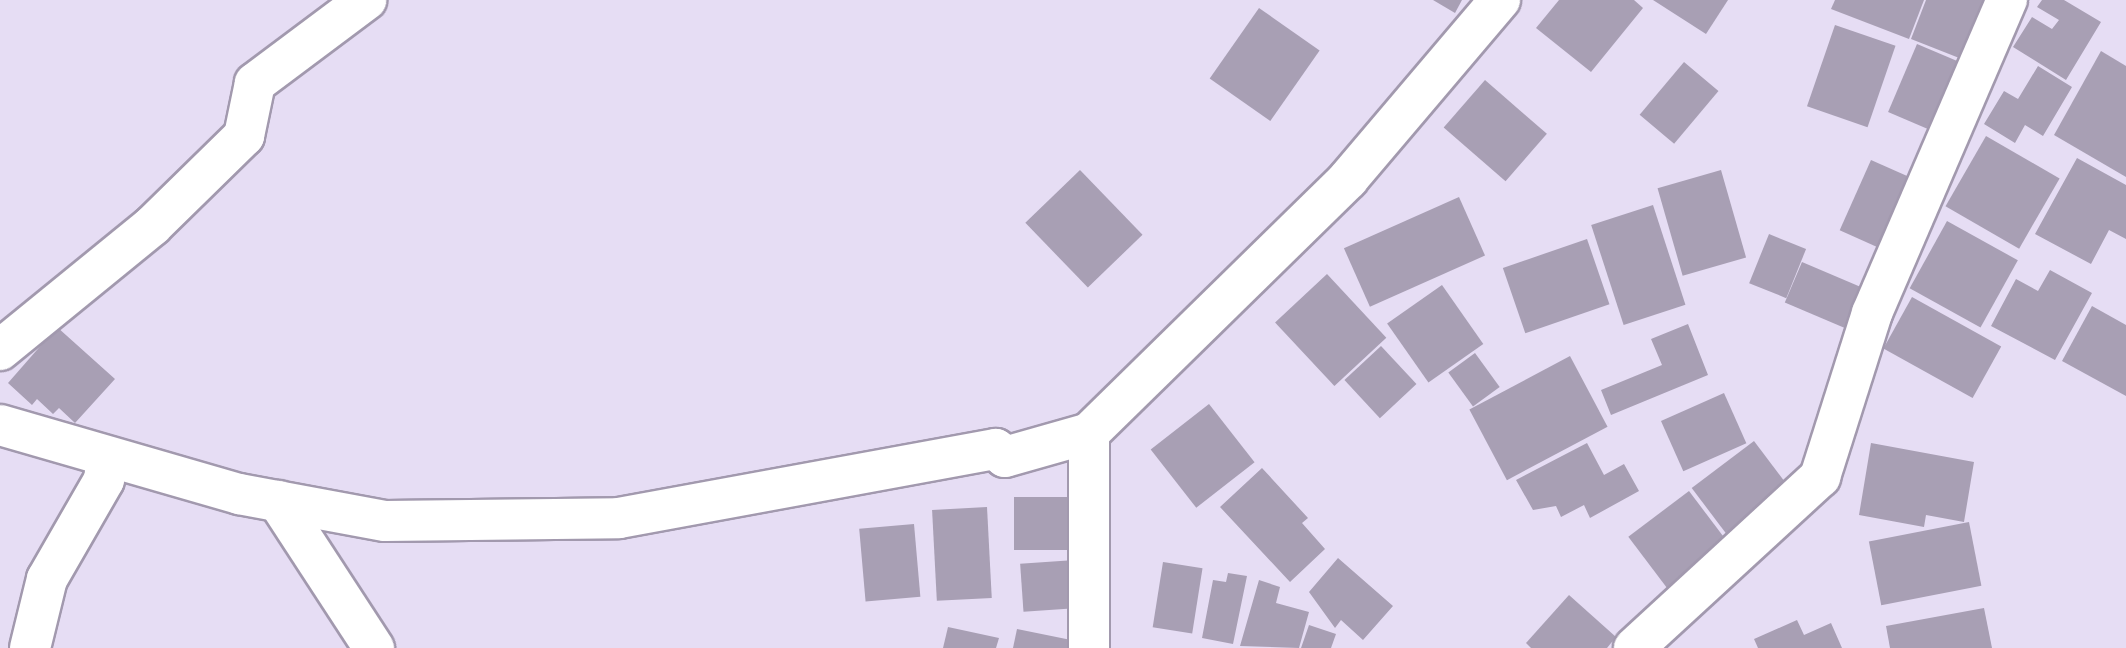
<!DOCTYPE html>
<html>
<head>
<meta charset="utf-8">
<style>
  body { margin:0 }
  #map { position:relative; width:2126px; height:648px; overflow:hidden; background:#e6ddf4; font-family:Barlow,sans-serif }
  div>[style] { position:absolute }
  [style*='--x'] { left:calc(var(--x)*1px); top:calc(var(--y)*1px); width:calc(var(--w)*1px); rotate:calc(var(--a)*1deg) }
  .building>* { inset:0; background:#a89fb4; transform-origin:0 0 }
  .roads { filter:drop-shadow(2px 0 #a299ae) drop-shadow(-2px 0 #a299ae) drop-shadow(0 2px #a299ae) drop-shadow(0 -2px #a299ae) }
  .street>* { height:40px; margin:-20px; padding:0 20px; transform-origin:20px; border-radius:20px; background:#fff }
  span { translate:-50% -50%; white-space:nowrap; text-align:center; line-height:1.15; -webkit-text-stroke:6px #fff; paint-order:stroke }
</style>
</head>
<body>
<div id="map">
  <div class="building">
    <i style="clip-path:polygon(1433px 0,1462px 0,1455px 13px)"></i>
    <i style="clip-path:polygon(1559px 0,1634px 0,1643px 8px,1591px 72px,1536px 28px)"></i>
    <i style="clip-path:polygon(1653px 0,1728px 0,1706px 34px)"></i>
    <i style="clip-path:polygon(1835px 0,1924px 0,1909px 39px,1831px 9px)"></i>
    <i style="clip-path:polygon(1926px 0,2001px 0,1977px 65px,1911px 39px)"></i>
    <i style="clip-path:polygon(2042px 0,2064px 0,2101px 22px,2066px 80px,2013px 47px,2032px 17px,2052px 29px,2059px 20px,2037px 7px)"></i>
    <i style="left:1259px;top:8px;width:74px;height:86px;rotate:35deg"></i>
    <i style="left:1835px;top:25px;width:64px;height:86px;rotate:19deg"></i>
    <i style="left:1917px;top:44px;width:61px;height:74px;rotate:23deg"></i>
    <i style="clip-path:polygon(2101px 51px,2126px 66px,2126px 177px,2054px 135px)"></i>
    <i style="left:1684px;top:62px;width:45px;height:69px;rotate:40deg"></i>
    <i style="clip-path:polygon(2038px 66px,2072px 87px,2043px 136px,2025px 125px,2015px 143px,1984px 124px,2004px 91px,2018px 99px)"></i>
    <i style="left:1485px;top:80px;width:82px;height:63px;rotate:41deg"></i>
    <i style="left:1986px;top:136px;width:85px;height:81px;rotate:30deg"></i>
    <i style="clip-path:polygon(2077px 158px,2126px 185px,2126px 239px,2109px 230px,2091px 264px,2035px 234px)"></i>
    <i style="left:1871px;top:160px;width:55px;height:77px;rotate:24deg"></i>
    <i style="left:1080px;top:170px;width:90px;height:76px;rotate:46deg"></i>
    <i style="left:1721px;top:170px;width:91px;height:66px;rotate:74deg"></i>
    <i style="left:1459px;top:197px;width:64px;height:126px;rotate:66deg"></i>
    <i style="left:1653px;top:205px;width:105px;height:65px;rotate:72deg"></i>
    <i style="left:1947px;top:221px;width:81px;height:77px;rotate:29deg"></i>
    <i style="left:1769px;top:234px;width:40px;height:53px;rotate:22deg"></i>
    <i style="left:1587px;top:239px;width:69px;height:89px;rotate:71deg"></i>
    <i style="left:1802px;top:262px;width:69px;height:44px;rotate:23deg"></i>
    <i style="clip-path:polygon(2050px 270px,2092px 293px,2055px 360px,1991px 326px,2016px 279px,2038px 291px)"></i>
    <i style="left:1327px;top:274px;width:87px;height:71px;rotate:47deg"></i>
    <i style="left:1442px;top:285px;width:72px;height:67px;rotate:55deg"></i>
    <i style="left:1912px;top:297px;width:102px;height:59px;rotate:29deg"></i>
    <i style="clip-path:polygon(2092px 306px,2126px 325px,2126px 396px,2062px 361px)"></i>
    <i style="clip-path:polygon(1688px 324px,1708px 375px,1611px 415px,1601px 390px,1662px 365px,1651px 339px)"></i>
    <i style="clip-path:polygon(57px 327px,115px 379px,75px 423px,59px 408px,53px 414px,37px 399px,32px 405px,8px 383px)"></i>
    <i style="left:1381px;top:346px;width:52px;height:50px;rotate:47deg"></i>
    <i style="left:1475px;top:353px;width:42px;height:33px;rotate:54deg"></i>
    <i style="left:1570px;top:356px;width:80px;height:114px;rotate:62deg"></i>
    <i style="left:1724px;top:393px;width:55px;height:69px;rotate:66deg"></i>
    <i style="left:1209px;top:404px;width:74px;height:74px;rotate:52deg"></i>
    <i style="left:1754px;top:441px;width:64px;height:78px;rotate:53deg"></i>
    <i style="clip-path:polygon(1587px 443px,1604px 475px,1624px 464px,1639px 491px,1590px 518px,1584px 505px,1561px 517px,1556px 506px,1533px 510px,1516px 480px)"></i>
    <i style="clip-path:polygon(1871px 443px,1974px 462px,1964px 522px,1926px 515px,1924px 527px,1859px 515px)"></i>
    <i style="clip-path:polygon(1262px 468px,1308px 518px,1302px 523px,1325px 549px,1290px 582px,1220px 507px)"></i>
    <i style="left:1689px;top:491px;width:64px;height:76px;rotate:53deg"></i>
    <i style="left:1014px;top:497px;width:68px;height:53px"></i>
    <i style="left:987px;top:507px;width:91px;height:55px;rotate:87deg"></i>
    <i style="left:1969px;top:522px;width:65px;height:102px;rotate:79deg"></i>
    <i style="left:914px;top:524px;width:73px;height:55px;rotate:85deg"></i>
    <i style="clip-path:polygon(1338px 558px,1393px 606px,1363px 640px,1341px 620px,1335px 628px,1309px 592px)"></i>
    <i style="left:1075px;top:560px;width:48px;height:55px;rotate:86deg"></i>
    <i style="left:1163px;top:562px;width:40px;height:66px;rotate:9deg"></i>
    <i style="clip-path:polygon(1228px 573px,1247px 576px,1233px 644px,1202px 638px,1213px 580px,1226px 582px)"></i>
    <i style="clip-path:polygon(1259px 580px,1280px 587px,1276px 603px,1309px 612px,1299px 648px,1240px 646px)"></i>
    <i style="clip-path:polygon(1569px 595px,1616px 637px,1607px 648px,1531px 648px,1526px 643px)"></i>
    <i style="clip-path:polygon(1984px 608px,1992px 648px,1890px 648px,1886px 626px)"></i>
    <i style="clip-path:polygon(1797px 620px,1804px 635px,1831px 623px,1842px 648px,1758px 648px,1754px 639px)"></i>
    <i style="clip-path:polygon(1309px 625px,1336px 634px,1331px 648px,1301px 648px)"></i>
    <i style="clip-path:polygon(948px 627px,999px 638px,996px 648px,943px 648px)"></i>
    <i style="clip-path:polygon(1017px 629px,1076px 641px,1075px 648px,1013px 648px)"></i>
  </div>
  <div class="roads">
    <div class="street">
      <i style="--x:0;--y:350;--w:196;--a:-39.2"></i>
      <i style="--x:152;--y:226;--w:129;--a:-44.4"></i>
      <i style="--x:244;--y:136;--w:54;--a:-78.3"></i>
      <i style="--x:255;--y:83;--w:139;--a:-36.8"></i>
      <i style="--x:0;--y:425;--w:249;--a:16.1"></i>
      <i style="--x:239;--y:494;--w:148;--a:10.5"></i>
      <i style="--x:385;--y:521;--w:234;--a:-0.7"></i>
      <i style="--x:619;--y:518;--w:383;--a:-10.4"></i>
      <i style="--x:996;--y:449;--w:12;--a:42"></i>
      <i style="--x:1005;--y:457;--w:87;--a:-15.9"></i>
      <i style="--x:1089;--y:433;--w:363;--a:-44.4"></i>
      <i style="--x:1348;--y:179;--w:235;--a:-49.7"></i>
      <i style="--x:1089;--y:433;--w:215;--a:90"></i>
      <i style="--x:278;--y:501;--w:176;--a:56.9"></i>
      <i style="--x:30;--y:648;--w:71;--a:-76.2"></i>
      <i style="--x:47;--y:579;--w:114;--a:-60.1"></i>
      <i style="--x:104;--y:480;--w:23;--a:-83"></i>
      <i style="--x:1634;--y:648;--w:253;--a:-42.6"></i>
      <i style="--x:1820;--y:477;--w:172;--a:-72.4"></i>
      <i style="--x:1872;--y:313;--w:341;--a:-66.7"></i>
    </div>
  </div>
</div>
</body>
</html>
